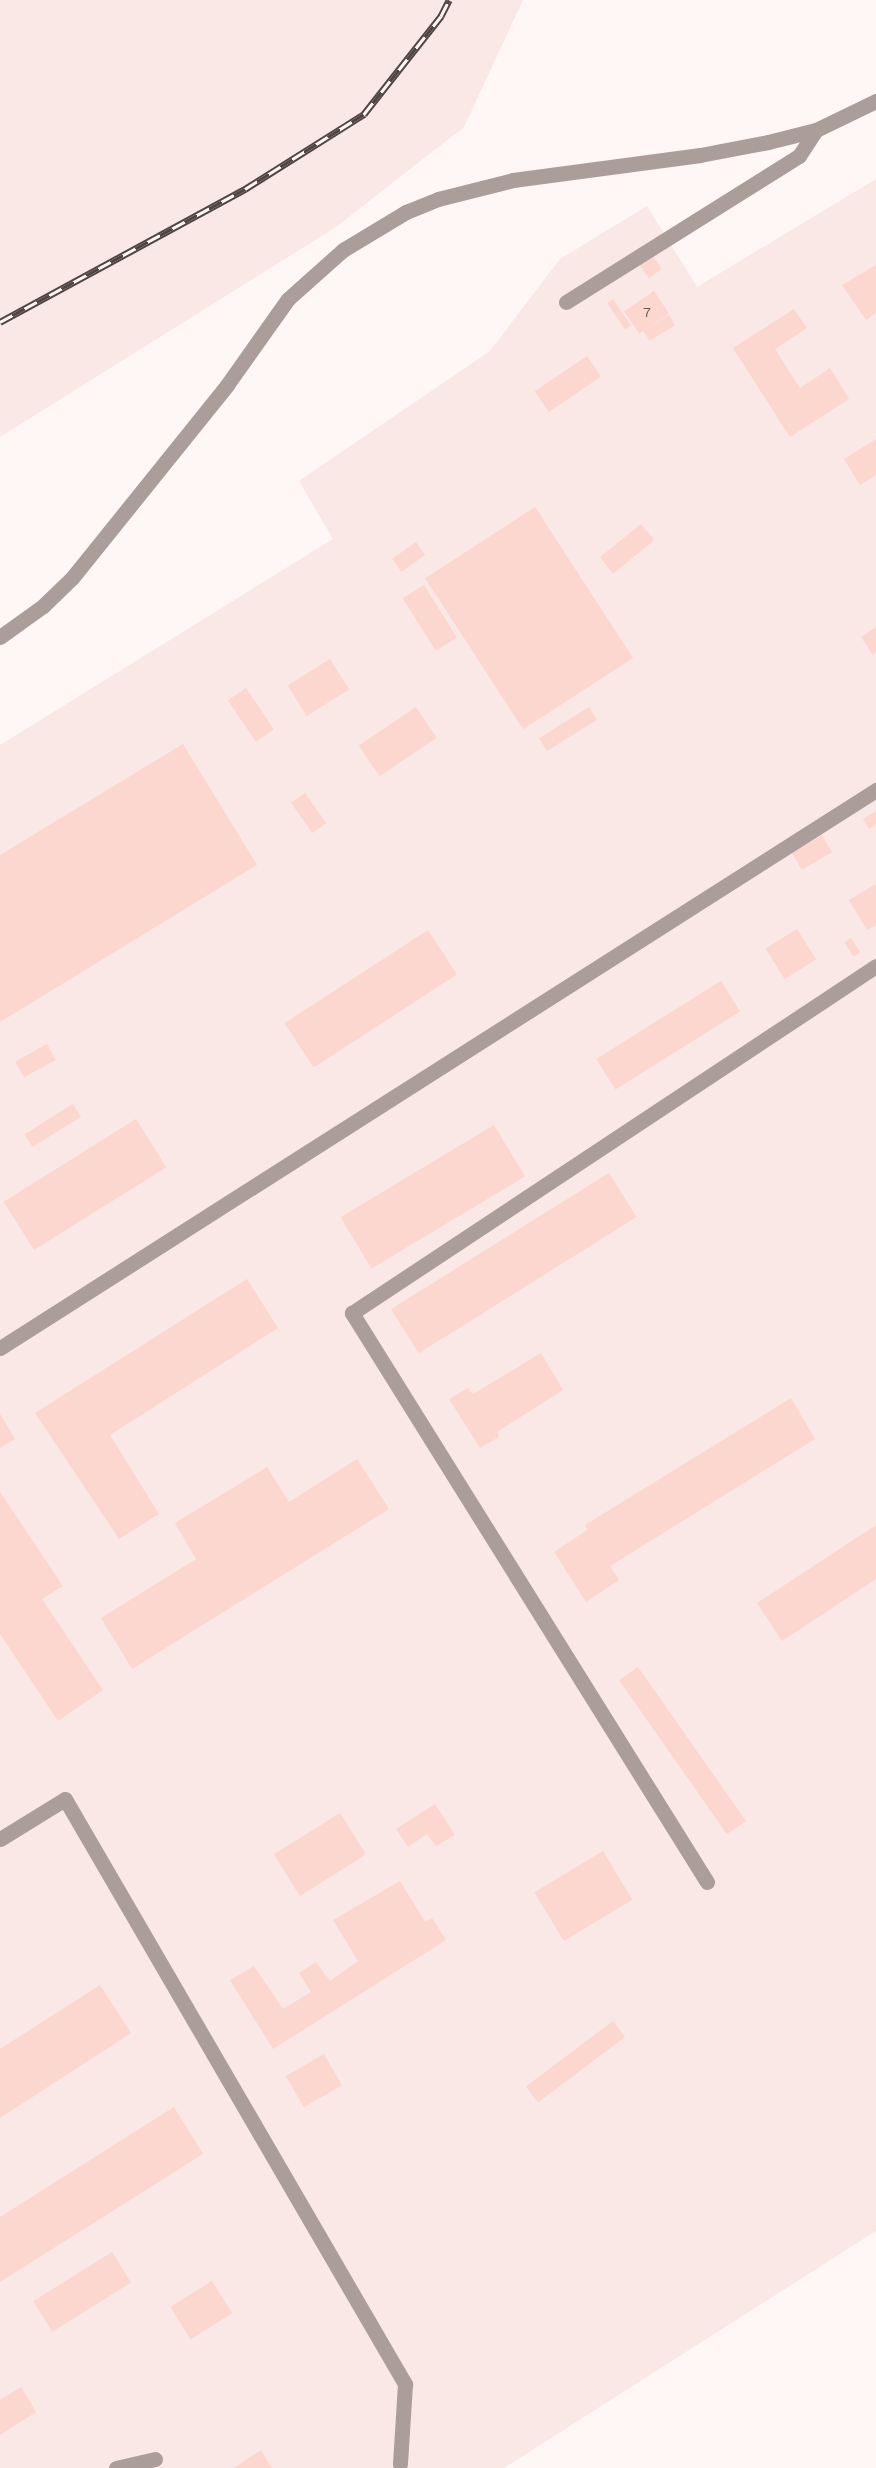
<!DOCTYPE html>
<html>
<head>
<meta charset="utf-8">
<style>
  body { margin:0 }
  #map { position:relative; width:876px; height:2468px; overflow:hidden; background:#fef7f6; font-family:"Work Sans",sans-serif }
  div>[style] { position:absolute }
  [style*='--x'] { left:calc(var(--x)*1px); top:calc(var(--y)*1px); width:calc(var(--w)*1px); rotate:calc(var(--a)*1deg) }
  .built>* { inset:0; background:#f9e8e5 }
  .building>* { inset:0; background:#fbd7d0; transform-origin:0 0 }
  .minor>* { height:15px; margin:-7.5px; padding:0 7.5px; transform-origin:7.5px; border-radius:7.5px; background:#aa9d9a }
  .rail>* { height:7px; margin-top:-3.5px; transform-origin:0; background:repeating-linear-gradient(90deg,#fef7f6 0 14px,#514543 0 28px); box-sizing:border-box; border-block:2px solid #514543 }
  span { translate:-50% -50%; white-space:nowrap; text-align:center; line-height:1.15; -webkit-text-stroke:4.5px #fef7f6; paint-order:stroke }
  .number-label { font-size:14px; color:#6c5a57 }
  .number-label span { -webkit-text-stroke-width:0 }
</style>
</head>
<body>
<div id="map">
  <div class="built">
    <i style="clip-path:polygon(0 0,523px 0,464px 127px,336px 227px,0 437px)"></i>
    <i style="clip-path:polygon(876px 179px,876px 2231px,504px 2468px,0 2468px,0 745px,333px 539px,299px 481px,490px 351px,560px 259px,647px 206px,697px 287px)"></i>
  </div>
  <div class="building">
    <i style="left:652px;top:255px;width:17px;height:16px;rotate:54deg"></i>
    <i style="clip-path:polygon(876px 265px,876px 313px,866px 320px,842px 285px)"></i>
    <i style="left:654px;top:291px;width:27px;height:36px;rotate:56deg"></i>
    <i style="left:613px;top:299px;width:32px;height:7px;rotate:56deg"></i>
    <i style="clip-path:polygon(794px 309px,807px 328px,775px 349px,800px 388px,830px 368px,849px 399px,790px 437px,733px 348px)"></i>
    <i style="left:669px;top:315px;width:12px;height:30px;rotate:59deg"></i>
    <i style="left:587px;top:356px;width:25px;height:63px;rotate:56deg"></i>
    <i style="clip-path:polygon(876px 439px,876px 475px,860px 485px,844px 459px)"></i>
    <i style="left:535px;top:507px;width:180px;height:131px;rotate:57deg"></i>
    <i style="left:641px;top:524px;width:21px;height:53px;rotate:51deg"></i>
    <i style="left:416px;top:542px;width:16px;height:29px;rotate:55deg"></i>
    <i style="left:424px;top:585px;width:62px;height:25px;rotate:58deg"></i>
    <i style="clip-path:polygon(876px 627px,876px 652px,873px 655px,861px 637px)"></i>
    <i style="left:330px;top:659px;width:36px;height:50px;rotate:58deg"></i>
    <i style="left:246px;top:688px;width:50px;height:22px;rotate:56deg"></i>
    <i style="left:416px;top:707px;width:37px;height:69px;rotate:56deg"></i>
    <i style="left:589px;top:707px;width:15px;height:59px;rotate:58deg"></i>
    <i style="clip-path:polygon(183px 744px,257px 865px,0 1022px,0 855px)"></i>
    <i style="left:305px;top:793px;width:37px;height:17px;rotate:55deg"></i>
    <i style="clip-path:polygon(876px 811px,876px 824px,869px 829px,863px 819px)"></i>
    <i style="left:822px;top:835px;width:20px;height:35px;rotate:60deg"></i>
    <i style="clip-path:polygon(876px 884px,876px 925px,867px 930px,849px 900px)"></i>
    <i style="left:797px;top:929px;width:36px;height:37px;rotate:58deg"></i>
    <i style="left:428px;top:930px;width:53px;height:171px;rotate:57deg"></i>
    <i style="left:851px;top:938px;width:17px;height:8px;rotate:57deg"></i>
    <i style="left:721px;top:981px;width:36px;height:147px;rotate:58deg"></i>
    <i style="left:47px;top:1044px;width:18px;height:36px;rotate:61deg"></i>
    <i style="left:73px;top:1104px;width:15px;height:57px;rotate:58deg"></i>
    <i style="left:136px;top:1119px;width:57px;height:156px;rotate:58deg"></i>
    <i style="left:494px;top:1125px;width:60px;height:179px;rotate:59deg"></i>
    <i style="left:609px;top:1173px;width:52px;height:257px;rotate:58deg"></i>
    <i style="clip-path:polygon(247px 1279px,278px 1328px,110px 1435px,159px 1514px,119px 1539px,35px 1413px)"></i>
    <i style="clip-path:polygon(541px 1353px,563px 1390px,497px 1432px,499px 1437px,480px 1448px,449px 1399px,468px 1388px,473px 1394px)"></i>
    <i style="clip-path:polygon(791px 1398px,815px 1439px,610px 1566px,619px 1580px,586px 1602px,554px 1552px,587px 1530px,585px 1525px)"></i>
    <i style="clip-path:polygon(0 1414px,15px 1439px,0 1448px)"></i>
    <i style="clip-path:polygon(357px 1459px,389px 1509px,132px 1669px,101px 1618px,196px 1559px,175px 1523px,267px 1467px,289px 1502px)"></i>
    <i style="clip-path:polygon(0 1492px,63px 1586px,42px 1599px,103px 1690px,58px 1721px,0 1634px)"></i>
    <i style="clip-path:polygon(876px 1525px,876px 1579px,782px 1641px,757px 1603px)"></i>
    <i style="left:638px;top:1667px;width:188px;height:23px;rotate:55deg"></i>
    <i style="clip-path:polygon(435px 1804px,455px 1835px,436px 1846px,427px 1834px,408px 1847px,396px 1829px)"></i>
    <i style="left:340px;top:1813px;width:49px;height:78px;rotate:58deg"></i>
    <i style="left:603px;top:1851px;width:57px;height:80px;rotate:59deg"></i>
    <i style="clip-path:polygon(400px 1881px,425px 1922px,432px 1918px,446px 1940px,273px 2049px,230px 1980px,254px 1966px,283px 2009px,311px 1992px,299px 1973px,316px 1962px,330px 1981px,358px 1961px,333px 1920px)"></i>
    <i style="clip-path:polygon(100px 1985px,131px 2033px,0 2118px,0 2049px)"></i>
    <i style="left:613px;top:2021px;width:20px;height:109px;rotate:53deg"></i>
    <i style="left:324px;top:2054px;width:36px;height:44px;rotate:60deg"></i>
    <i style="clip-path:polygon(174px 2107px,203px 2154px,0 2282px,0 2217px)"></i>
    <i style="left:112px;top:2252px;width:36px;height:93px;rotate:58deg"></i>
    <i style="left:212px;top:2281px;width:38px;height:49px;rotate:58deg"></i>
    <i style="clip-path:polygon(21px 2387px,36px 2412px,0 2435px,0 2400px)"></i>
    <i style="clip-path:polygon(261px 2450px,272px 2468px,234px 2468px)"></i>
  </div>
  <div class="minor">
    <i style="--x:566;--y:302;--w:275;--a:-32.1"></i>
    <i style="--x:799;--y:156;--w:31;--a:-57"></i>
    <i style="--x:0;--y:637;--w:53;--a:-35.8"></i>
    <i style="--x:43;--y:606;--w:40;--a:-44"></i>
    <i style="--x:72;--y:578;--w:248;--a:-51.2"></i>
    <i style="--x:227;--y:385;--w:105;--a:-54.7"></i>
    <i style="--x:288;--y:299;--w:74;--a:-41.7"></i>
    <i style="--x:343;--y:250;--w:74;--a:-31.1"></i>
    <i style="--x:406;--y:212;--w:35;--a:-22"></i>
    <i style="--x:438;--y:199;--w:77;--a:-14.2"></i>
    <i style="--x:513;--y:180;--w:189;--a:-7.6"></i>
    <i style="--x:700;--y:155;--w:69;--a:-10.8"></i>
    <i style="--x:768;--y:142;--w:49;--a:-14"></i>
    <i style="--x:816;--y:130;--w:67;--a:-25.8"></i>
    <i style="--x:0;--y:1348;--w:1039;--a:-32.5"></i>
    <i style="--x:0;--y:1839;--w:76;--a:-31.6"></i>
    <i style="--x:65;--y:1799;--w:677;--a:59.83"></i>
    <i style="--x:405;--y:2384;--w:80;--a:93.6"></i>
    <i style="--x:707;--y:1882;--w:671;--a:-121.96"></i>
    <i style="--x:352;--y:1313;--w:628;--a:-33.51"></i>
    <i style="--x:116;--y:2468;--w:40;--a:-13"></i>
  </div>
  <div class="rail">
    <i style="--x:0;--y:322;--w:279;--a:-28.5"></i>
    <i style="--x:245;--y:189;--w:141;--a:-32.2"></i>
    <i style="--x:364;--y:114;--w:125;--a:-51.8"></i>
    <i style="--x:441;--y:16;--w:18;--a:-63"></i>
  </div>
  <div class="number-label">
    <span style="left:647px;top:312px">7</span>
  </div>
</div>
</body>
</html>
